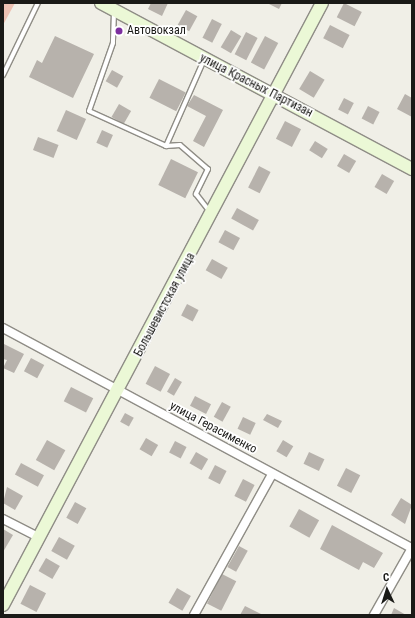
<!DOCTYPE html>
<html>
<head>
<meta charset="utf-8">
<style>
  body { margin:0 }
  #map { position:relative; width:415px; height:618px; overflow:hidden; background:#f0efe7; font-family:"Roboto Condensed",sans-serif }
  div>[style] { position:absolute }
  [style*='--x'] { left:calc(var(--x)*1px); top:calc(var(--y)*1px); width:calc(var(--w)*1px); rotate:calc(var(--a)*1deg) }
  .green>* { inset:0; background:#edc2b3 }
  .building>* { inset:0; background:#b7b2ac; transform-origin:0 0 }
  .roads { filter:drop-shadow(1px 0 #8f8d86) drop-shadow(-1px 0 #8f8d86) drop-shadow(0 1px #8f8d86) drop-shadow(0 -1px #8f8d86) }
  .lane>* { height:4px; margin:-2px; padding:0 2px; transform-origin:2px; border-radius:2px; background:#fff }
  .street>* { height:8px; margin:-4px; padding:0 4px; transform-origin:4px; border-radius:4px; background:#fff }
  .secondary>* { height:12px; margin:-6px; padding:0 6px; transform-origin:6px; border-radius:6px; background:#ebf8d6 }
  .dots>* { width:11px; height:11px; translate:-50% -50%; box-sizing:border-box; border:2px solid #fff; border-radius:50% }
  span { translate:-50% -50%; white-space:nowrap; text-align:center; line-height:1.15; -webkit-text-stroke:3.5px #fff; paint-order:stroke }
  .poi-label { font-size:12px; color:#1a1a17 }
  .left { translate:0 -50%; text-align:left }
  .street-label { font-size:12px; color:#1a1a17 }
  .frame { position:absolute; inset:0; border:4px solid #1a1a17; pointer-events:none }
  .north { position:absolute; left:367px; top:570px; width:40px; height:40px; -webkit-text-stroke:3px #fff; paint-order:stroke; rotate:356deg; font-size:11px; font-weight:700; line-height:16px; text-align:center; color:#1a1a17 }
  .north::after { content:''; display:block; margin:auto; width:14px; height:18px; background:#1a1a17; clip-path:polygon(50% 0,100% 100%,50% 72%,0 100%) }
</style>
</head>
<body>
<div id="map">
  <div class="green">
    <i style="clip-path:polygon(3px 3px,15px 3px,3px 25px)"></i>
  </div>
  <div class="building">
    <i style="clip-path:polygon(151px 3px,168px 3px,162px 16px,148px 9px)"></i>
    <i style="clip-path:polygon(267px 3px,282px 3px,279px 9px)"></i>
    <i style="left:344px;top:3px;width:20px;height:16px;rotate:27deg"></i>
    <i style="left:186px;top:10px;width:13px;height:17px;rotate:29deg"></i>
    <i style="left:212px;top:19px;width:11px;height:21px;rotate:27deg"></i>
    <i style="left:330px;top:25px;width:22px;height:15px;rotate:27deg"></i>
    <i style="left:231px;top:30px;width:12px;height:20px;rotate:31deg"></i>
    <i style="left:246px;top:32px;width:13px;height:25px;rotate:27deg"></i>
    <i style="clip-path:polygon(55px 36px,94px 54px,73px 98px,29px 77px,37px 60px,42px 63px)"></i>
    <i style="left:265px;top:36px;width:15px;height:30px;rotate:28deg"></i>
    <i style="left:112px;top:70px;width:13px;height:13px;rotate:29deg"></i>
    <i style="left:310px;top:71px;width:17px;height:21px;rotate:31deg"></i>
    <i style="left:159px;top:79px;width:30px;height:21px;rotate:27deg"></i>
    <i style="clip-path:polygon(405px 94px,412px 98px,412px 117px,397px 109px)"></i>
    <i style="clip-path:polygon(194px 95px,223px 110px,204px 147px,193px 141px,206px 116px,187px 106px)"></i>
    <i style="left:344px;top:98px;width:11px;height:13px;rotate:27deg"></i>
    <i style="left:119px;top:104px;width:14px;height:15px;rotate:30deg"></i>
    <i style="left:368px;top:106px;width:13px;height:14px;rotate:27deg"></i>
    <i style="left:66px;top:110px;width:22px;height:23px;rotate:24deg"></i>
    <i style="left:285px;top:121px;width:18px;height:20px;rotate:27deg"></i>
    <i style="left:102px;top:130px;width:12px;height:14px;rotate:24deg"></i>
    <i style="left:38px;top:137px;width:22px;height:14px;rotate:21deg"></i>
    <i style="left:315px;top:141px;width:15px;height:11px;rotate:32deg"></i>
    <i style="left:344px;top:154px;width:14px;height:14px;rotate:30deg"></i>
    <i style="left:171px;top:159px;width:30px;height:29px;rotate:26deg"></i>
    <i style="left:259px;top:166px;width:13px;height:24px;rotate:27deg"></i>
    <i style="left:382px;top:174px;width:14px;height:15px;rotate:30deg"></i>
    <i style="left:237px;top:208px;width:25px;height:12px;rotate:29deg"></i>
    <i style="left:225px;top:230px;width:17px;height:14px;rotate:28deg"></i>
    <i style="left:212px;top:259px;width:18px;height:13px;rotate:29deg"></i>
    <i style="left:187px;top:304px;width:13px;height:13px;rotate:27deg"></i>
    <i style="clip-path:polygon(4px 344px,24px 354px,14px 373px,3px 368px,7px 360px,3px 359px)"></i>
    <i style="left:31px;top:358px;width:15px;height:15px;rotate:28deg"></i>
    <i style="left:155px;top:366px;width:17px;height:20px;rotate:28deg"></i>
    <i style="left:175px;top:378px;width:8px;height:16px;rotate:30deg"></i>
    <i style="left:71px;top:387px;width:25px;height:16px;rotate:27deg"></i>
    <i style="left:195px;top:396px;width:18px;height:11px;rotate:27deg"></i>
    <i style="left:222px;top:402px;width:10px;height:17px;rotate:29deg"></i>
    <i style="left:125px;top:413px;width:10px;height:10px;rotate:29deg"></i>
    <i style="clip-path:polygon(267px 414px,282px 421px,278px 428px,263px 420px)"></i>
    <i style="left:243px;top:417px;width:14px;height:13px;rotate:25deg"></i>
    <i style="left:146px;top:438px;width:14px;height:13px;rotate:30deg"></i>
    <i style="left:47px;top:440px;width:21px;height:23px;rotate:29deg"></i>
    <i style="left:283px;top:440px;width:12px;height:13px;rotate:31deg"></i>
    <i style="left:175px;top:441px;width:13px;height:13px;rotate:27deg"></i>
    <i style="left:196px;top:452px;width:14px;height:13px;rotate:30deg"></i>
    <i style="left:309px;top:452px;width:17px;height:13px;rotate:25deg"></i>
    <i style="left:21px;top:463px;width:26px;height:13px;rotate:28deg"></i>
    <i style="left:215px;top:465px;width:13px;height:15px;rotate:27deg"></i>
    <i style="left:346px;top:468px;width:16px;height:20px;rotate:27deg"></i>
    <i style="left:243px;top:479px;width:13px;height:19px;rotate:27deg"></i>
    <i style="clip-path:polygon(7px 487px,23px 496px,15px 510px,3px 503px)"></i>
    <i style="clip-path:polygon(401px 498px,412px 505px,405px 524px,391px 515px)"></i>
    <i style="left:75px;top:502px;width:13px;height:18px;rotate:29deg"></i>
    <i style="left:299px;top:509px;width:23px;height:20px;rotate:29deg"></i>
    <i style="clip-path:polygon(332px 525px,383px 553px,374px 568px,363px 562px,359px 570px,320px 549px)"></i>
    <i style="clip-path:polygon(3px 529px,13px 535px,3px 552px)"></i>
    <i style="left:59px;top:537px;width:18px;height:16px;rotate:29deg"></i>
    <i style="left:239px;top:546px;width:10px;height:24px;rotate:29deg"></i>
    <i style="left:46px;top:558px;width:16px;height:15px;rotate:30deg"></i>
    <i style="left:222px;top:574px;width:16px;height:33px;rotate:27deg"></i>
    <i style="left:30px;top:585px;width:18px;height:21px;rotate:27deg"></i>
    <i style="left:177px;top:588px;width:16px;height:17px;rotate:30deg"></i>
    <i style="clip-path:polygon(245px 606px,263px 615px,240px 615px)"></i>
    <i style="clip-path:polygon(394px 608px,406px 615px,391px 615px)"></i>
  </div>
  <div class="roads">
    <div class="lane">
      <i style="--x:114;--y:12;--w:31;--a:92"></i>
      <i style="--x:113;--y:43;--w:72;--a:109.4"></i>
      <i style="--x:89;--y:111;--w:85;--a:24.4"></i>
      <i style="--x:166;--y:146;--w:14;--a:-4"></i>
      <i style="--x:180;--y:145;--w:37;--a:41"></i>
      <i style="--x:208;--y:169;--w:28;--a:116"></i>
      <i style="--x:196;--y:194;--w:23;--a:52"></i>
      <i style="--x:3;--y:75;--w:80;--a:-64.1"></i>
      <i style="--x:166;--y:146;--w:94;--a:-66.2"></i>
    </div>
    <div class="street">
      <i style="--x:3;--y:328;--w:464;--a:28.3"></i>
      <i style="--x:3;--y:519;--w:39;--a:27"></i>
      <i style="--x:194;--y:615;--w:161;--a:-61"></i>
      <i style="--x:374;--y:615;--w:77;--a:-60.4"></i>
    </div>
    <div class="secondary">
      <i style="--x:101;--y:3;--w:353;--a:28.1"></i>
      <i style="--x:3;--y:605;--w:681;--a:-62.08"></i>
    </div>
  </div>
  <div class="dots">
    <i style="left:119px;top:31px;background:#7c2e9f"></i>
  </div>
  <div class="poi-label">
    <span class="left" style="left:127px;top:31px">Автовокзал</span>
  </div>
  <div class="street-label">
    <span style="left:256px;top:86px;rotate:27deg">улица Красных Партизан</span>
    <span style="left:165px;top:305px;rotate:-62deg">Большевистская улица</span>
    <span style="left:213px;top:428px;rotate:28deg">улица Герасименко</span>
  </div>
  <div class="frame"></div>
  <div class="north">С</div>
</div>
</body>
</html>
